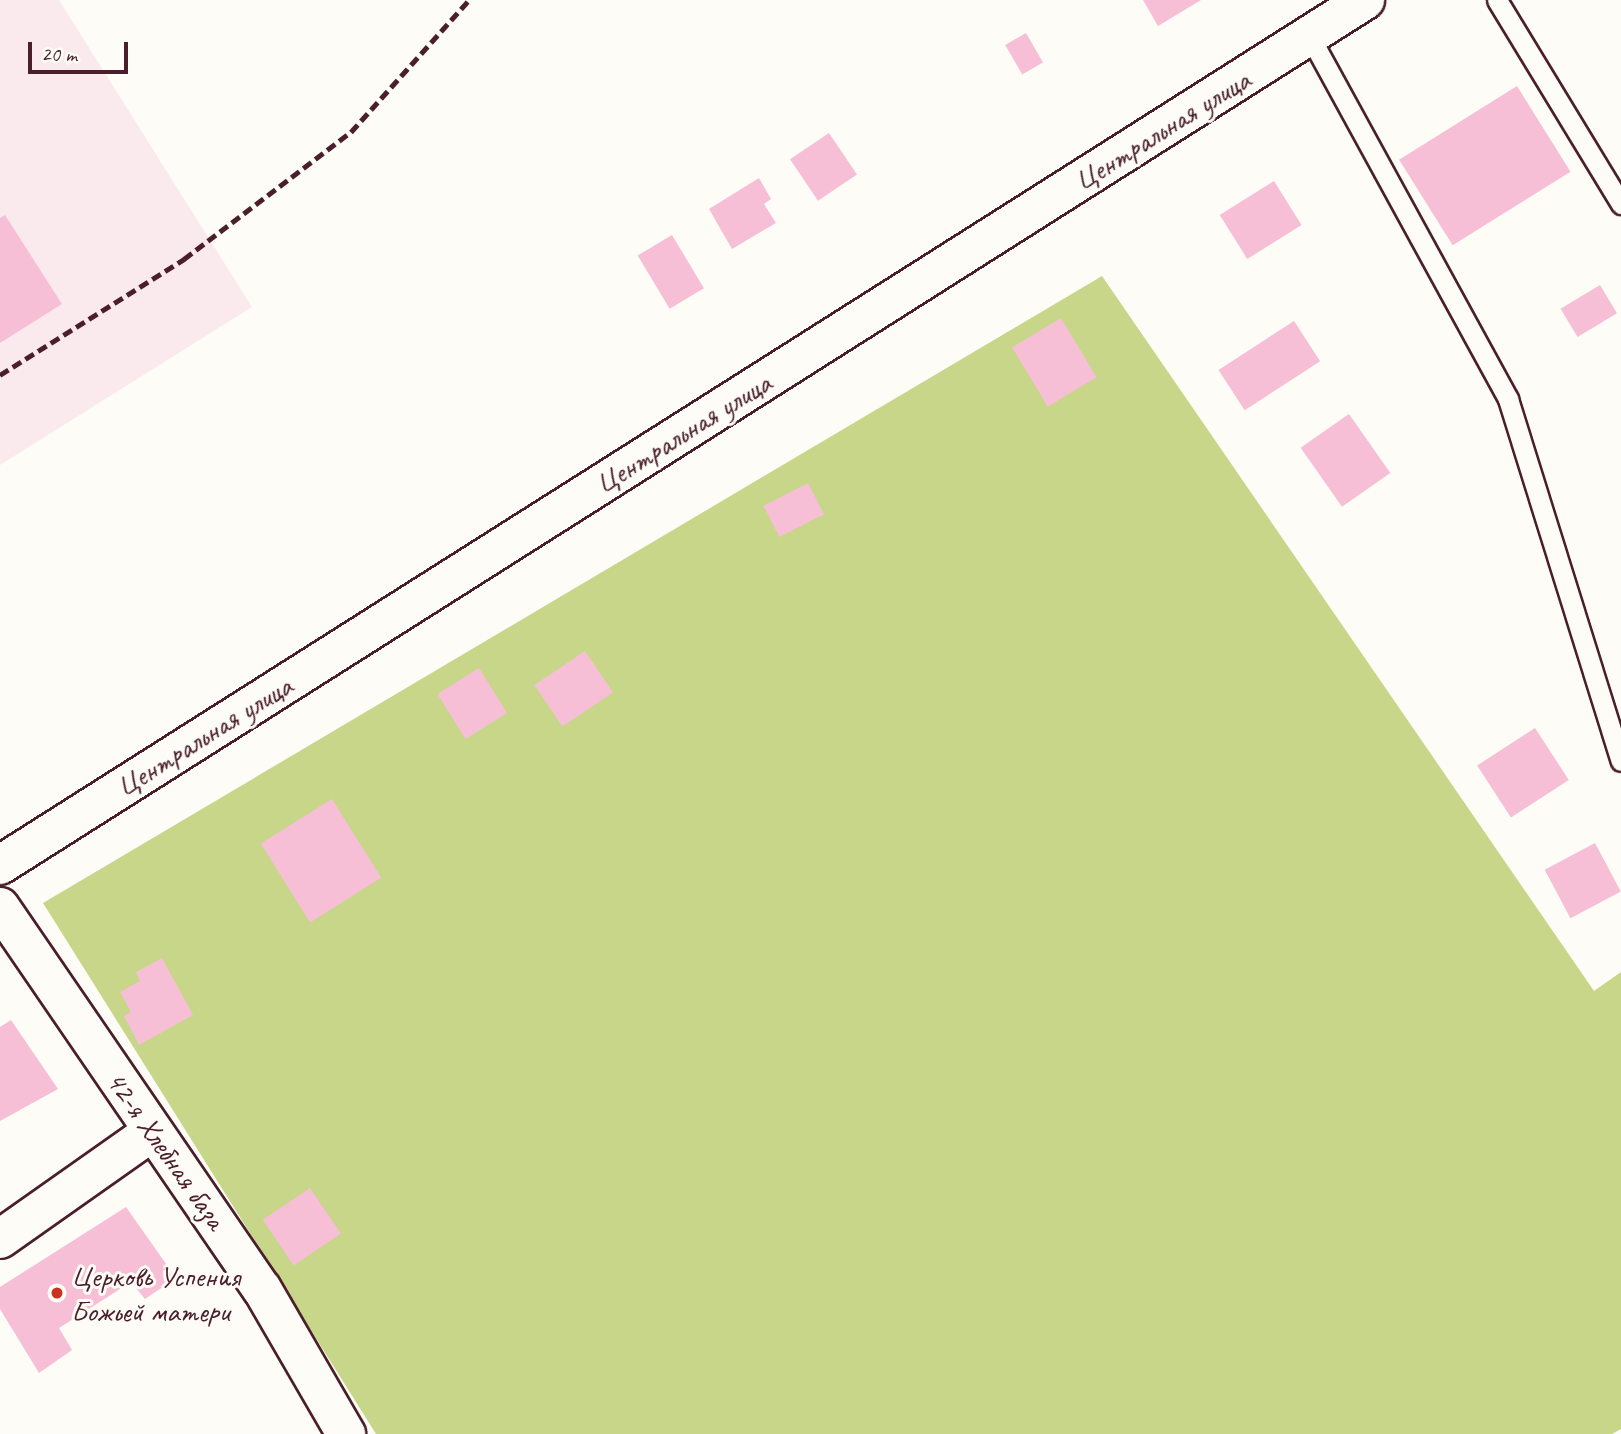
<!DOCTYPE html>
<html>
<head>
<meta charset="utf-8">
<style>
  body { margin:0 }
  #map { position:relative; width:1621px; height:1434px; overflow:hidden; background:#fdfcf7; font-family:Caveat,sans-serif }
  div>[style] { position:absolute }
  [style*='--x'] { left:calc(var(--x)*1px); top:calc(var(--y)*1px); width:calc(var(--w)*1px); rotate:calc(var(--a)*1deg) }
  .built>* { inset:0; background:#fbeaed }
  .green>* { inset:0; background:#c8d68a }
  .building>* { inset:0; background:#f6bfd6; transform-origin:0 0 }
  .roads { filter:drop-shadow(2px 0 #4a1f2b) drop-shadow(-2px 0 #4a1f2b) drop-shadow(0 2px #4a1f2b) drop-shadow(0 -2px #4a1f2b) }
  .service>* { height:19px; margin:-9.5px; padding:0 9.5px; transform-origin:9.5px; border-radius:9.5px; background:#fdfcf7 }
  .minor>* { height:38px; margin:-19px; padding:0 19px; transform-origin:19px; border-radius:19px; background:#fdfcf7 }
  .rail>* { height:5px; margin-top:-2.5px; transform-origin:0; background:repeating-linear-gradient(90deg,#4a1f2b 0 10px,transparent 0 15px) }
  .dots>* { width:19px; height:19px; translate:-50% -50%; box-sizing:border-box; border:4px solid #fdfcf7; border-radius:50% }
  span { translate:-50% -50%; white-space:nowrap; text-align:center; line-height:1.15; -webkit-text-stroke:6px #fdfcf7; paint-order:stroke }
  .street-label { font-size:30px; color:#4a1f2b }
  .poi-label { font-size:30px; color:#4a1f2b }
  .left { translate:0 -50%; text-align:left }
  .scale { position:absolute; left:28px; top:42px; width:100px; height:32px; box-sizing:border-box; border:4px solid #4a1f2b; border-top:0; padding-left:9px; font-size:21px; line-height:24px; white-space:nowrap; color:#4a1f2b; -webkit-text-stroke:5px #fdfcf7; paint-order:stroke }
</style>
</head>
<body>
<div id="map">
  <div class="built">
    <i style="clip-path:polygon(0 0,59px 0,252px 307px,0 465px)"></i>
  </div>
  <div class="green">
    <i style="clip-path:polygon(1102px 276px,1594px 991px,1621px 972px,1621px 1429px,1612px 1434px,376px 1434px,43px 903px)"></i>
  </div>
  <div class="building">
    <i style="clip-path:polygon(1143px 0,1201px 0,1158px 26px)"></i>
    <i style="left:1026px;top:33px;width:34px;height:24px;rotate:60deg"></i>
    <i style="left:1517px;top:86px;width:101px;height:139px;rotate:58deg"></i>
    <i style="left:829px;top:133px;width:50px;height:47px;rotate:56deg"></i>
    <i style="clip-path:polygon(759px 178px,771px 199px,764px 204px,776px 223px,732px 249px,709px 209px)"></i>
    <i style="left:1274px;top:181px;width:52px;height:64px;rotate:58deg"></i>
    <i style="clip-path:polygon(5px 215px,62px 304px,0 343px,0 218px)"></i>
    <i style="left:672px;top:235px;width:62px;height:40px;rotate:59deg"></i>
    <i style="left:1600px;top:285px;width:33px;height:46px;rotate:59deg"></i>
    <i style="left:1061px;top:318px;width:69px;height:57px;rotate:59deg"></i>
    <i style="left:1294px;top:321px;width:48px;height:90px;rotate:57deg"></i>
    <i style="left:1349px;top:414px;width:72px;height:59px;rotate:55deg"></i>
    <i style="left:808px;top:483px;width:35px;height:50px;rotate:63deg"></i>
    <i style="left:585px;top:651px;width:50px;height:61px;rotate:56deg"></i>
    <i style="left:479px;top:668px;width:53px;height:49px;rotate:58deg"></i>
    <i style="left:1535px;top:728px;width:62px;height:69px;rotate:57deg"></i>
    <i style="left:332px;top:799px;width:93px;height:84px;rotate:58deg"></i>
    <i style="left:1595px;top:843px;width:55px;height:57px;rotate:62deg"></i>
    <i style="clip-path:polygon(162px 958px,193px 1015px,139px 1045px,124px 1016px,131px 1012px,120px 992px,140px 981px,136px 972px)"></i>
    <i style="clip-path:polygon(11px 1020px,58px 1089px,0 1121px,0 1027px)"></i>
    <i style="left:310px;top:1188px;width:55px;height:57px;rotate:56deg"></i>
    <i style="clip-path:polygon(126px 1207px,176px 1278px,145px 1299px,131px 1282px,59px 1328px,72px 1350px,39px 1373px,0 1309px,0 1287px)"></i>
  </div>
  <div class="roads">
    <div class="service">
      <i style="--x:1497;--y:0;--w:239;--a:58.7"></i>
      <i style="--x:1310;--y:37;--w:413;--a:61.3"></i>
      <i style="--x:1508;--y:399;--w:379;--a:72.7"></i>
    </div>
    <div class="minor">
      <i style="--x:0;--y:865;--w:1616;--a:-32.36"></i>
      <i style="--x:0;--y:907;--w:463;--a:55.6"></i>
      <i style="--x:262;--y:1289;--w:168;--a:59.9"></i>
      <i style="--x:0;--y:1239;--w:187;--a:-35.2"></i>
    </div>
  </div>
  <div class="rail">
    <i style="--x:0;--y:375;--w:218;--a:-32.2"></i>
    <i style="--x:184;--y:259;--w:210;--a:-37.3"></i>
    <i style="--x:351;--y:132;--w:177;--a:-48.2"></i>
  </div>
  <div class="dots">
    <i style="left:57px;top:1293px;background:#c8321e"></i>
  </div>
  <div class="street-label">
    <span style="left:1162px;top:130px;rotate:-32deg">Центральная улица</span>
    <span style="left:683px;top:433px;rotate:-32deg">Центральная улица</span>
    <span style="left:204px;top:736px;rotate:-32deg">Центральная улица</span>
    <span style="left:166px;top:1150px;rotate:55deg">42-я Хлебная база</span>
  </div>
  <div class="poi-label">
    <span class="left" style="left:71px;top:1293px">Церковь Успения<br>Божьей матери</span>
  </div>
  <div class="scale">20 m</div>
</div>
</body>
</html>
